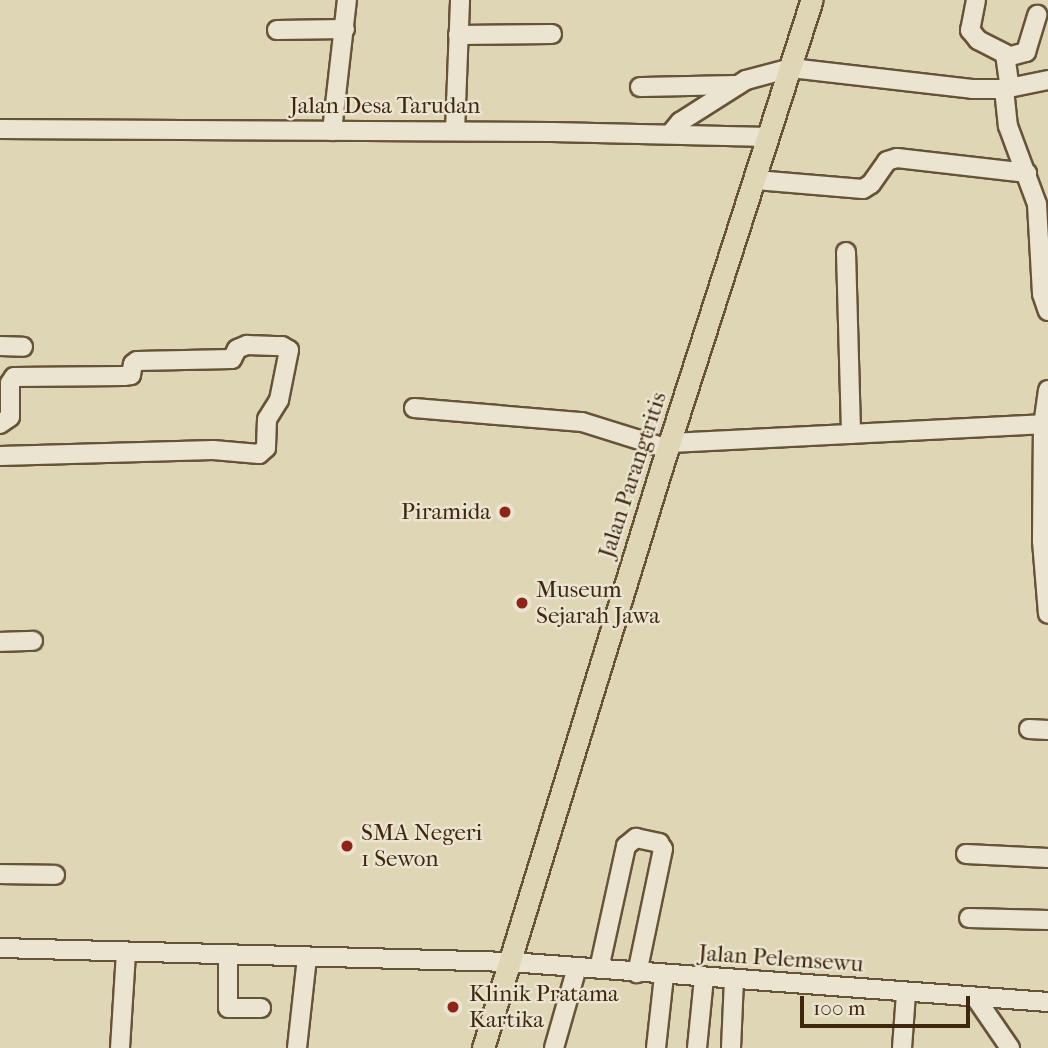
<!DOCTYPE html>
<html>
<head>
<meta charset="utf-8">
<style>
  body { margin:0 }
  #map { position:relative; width:1048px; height:1048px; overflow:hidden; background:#dfd6b6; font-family:"IM FELL French Canon",serif }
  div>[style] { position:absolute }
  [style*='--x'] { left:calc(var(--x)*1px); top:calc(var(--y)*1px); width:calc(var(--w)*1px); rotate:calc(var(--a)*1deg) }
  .roads { filter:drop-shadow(2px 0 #675337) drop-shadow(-2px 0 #675337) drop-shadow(0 2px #675337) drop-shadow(0 -2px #675337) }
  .minor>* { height:18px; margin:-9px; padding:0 9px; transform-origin:9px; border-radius:9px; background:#eae4d0 }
  .major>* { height:21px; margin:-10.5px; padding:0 10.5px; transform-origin:10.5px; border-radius:10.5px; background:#dfd6b6 }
  .dots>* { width:19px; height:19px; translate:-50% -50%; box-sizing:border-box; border:4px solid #eae4d0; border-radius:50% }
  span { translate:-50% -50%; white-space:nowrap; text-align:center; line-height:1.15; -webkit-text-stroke:5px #eae4d0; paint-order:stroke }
  .street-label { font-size:23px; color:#3f270d }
  .poi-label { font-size:23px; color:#3f270d }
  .right { translate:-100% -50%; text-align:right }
  .left { translate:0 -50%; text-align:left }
  .scale { position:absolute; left:800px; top:996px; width:170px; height:32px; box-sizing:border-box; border:4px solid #3f270d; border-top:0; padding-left:9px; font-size:21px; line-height:24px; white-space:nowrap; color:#3f270d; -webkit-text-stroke:5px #eae4d0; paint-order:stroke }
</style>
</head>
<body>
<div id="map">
  <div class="roads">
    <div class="minor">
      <i style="--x:976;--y:0;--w:31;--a:101"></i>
      <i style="--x:970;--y:30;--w:13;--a:51"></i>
      <i style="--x:978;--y:40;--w:30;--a:27"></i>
      <i style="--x:1005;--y:54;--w:34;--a:82"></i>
      <i style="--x:277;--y:30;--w:68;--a:-0.8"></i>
      <i style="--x:458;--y:35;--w:94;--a:-0.6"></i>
      <i style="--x:1007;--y:57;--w:20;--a:-15"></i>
      <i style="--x:1026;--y:52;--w:39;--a:-73"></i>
      <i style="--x:640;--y:87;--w:98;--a:-1.2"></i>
      <i style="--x:1004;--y:89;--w:37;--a:84"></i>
      <i style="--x:1008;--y:126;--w:83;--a:69.6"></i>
      <i style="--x:1037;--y:204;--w:90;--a:86.8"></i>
      <i style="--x:1042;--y:294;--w:18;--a:71"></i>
      <i style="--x:0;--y:129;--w:552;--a:0.31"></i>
      <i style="--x:552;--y:132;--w:217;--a:1.3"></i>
      <i style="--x:332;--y:131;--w:132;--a:-83.5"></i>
      <i style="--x:455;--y:131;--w:131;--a:-87.8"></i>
      <i style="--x:670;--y:134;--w:16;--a:-50"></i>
      <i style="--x:680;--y:122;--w:78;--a:-32.5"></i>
      <i style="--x:746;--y:80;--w:47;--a:-14.9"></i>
      <i style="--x:791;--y:68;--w:182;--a:6.6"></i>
      <i style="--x:972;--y:89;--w:32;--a:0"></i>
      <i style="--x:1004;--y:89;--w:45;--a:-11.6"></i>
      <i style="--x:756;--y:180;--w:107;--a:4.8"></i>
      <i style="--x:863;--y:189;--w:9;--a:-32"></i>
      <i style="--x:871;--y:184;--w:28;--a:-55"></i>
      <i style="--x:887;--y:161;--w:10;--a:-17"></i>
      <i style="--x:897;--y:158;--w:131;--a:6.6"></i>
      <i style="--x:846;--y:252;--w:182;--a:88.4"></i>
      <i style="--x:0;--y:346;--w:23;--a:2"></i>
      <i style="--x:1048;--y:390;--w:34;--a:98"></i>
      <i style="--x:1043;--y:424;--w:117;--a:90.5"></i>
      <i style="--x:1042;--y:541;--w:73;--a:85.3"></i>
      <i style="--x:414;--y:408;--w:169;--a:4.8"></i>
      <i style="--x:582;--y:422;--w:90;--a:17.4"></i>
      <i style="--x:0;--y:424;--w:12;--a:-35"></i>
      <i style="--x:10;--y:417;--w:34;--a:-90"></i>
      <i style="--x:10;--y:383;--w:7;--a:-56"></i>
      <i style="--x:14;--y:377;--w:110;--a:-0.5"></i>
      <i style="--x:124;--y:376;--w:7;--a:-8"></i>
      <i style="--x:131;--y:375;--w:11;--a:-80"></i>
      <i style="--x:133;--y:364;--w:5;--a:-37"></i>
      <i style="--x:137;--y:361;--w:95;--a:-1.2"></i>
      <i style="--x:232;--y:359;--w:11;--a:-63"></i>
      <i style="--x:237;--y:349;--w:11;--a:-22"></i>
      <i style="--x:247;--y:345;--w:35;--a:2"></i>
      <i style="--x:282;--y:346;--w:8;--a:30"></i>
      <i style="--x:289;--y:350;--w:51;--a:101.3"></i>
      <i style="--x:279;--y:400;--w:22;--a:122"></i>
      <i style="--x:267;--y:419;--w:29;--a:92"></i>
      <i style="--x:266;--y:448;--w:9;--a:139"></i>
      <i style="--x:259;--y:454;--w:46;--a:-175"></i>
      <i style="--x:213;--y:450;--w:213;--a:178.4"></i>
      <i style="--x:670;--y:443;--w:373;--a:-2.9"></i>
      <i style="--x:0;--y:642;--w:33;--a:-2"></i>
      <i style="--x:1029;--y:729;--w:19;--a:3"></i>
      <i style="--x:966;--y:854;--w:82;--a:2.8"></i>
      <i style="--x:0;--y:874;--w:55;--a:1"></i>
      <i style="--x:969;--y:918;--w:79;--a:1.5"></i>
      <i style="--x:0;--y:948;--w:510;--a:1.57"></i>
      <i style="--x:510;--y:962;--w:539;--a:4.25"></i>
      <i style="--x:228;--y:955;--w:53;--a:90"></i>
      <i style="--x:228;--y:1008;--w:33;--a:0"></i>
      <i style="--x:599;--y:969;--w:126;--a:-77.6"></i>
      <i style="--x:626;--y:846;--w:13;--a:-39"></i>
      <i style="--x:636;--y:838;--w:24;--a:12"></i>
      <i style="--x:659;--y:843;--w:7;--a:56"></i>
      <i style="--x:663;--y:849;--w:127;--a:101.8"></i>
      <i style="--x:975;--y:997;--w:62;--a:55.5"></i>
      <i style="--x:120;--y:1048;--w:96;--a:-86.4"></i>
      <i style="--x:297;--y:1048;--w:91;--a:-83.7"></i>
      <i style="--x:554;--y:1048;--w:84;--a:-74.1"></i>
      <i style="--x:656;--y:1048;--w:73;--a:-83.7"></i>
      <i style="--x:697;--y:1048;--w:70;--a:-84.3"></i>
      <i style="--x:731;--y:1048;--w:68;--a:-87.5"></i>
      <i style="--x:902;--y:1048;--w:55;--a:-85.8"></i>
    </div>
    <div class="major">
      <i style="--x:483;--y:1048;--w:606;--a:-72.91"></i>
      <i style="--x:661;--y:469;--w:493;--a:-72.2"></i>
    </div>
  </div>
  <div class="dots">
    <i style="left:505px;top:512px;background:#8f2418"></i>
    <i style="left:522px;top:603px;background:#8f2418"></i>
    <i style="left:347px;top:846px;background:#8f2418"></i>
    <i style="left:453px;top:1007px;background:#8f2418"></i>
  </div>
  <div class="street-label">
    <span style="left:385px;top:106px">Jalan Desa Tarudan</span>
    <span style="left:633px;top:475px;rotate:-72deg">Jalan Parangtritis</span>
    <span style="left:781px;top:959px;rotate:4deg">Jalan Pelemsewu</span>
  </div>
  <div class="poi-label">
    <span class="right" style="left:491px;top:512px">Piramida</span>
    <span class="left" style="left:536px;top:603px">Museum<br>Sejarah Jawa</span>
    <span class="left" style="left:361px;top:846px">SMA Negeri<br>1 Sewon</span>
    <span class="left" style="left:469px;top:1007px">Klinik Pratama<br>Kartika</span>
  </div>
  <div class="scale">100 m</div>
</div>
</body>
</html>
